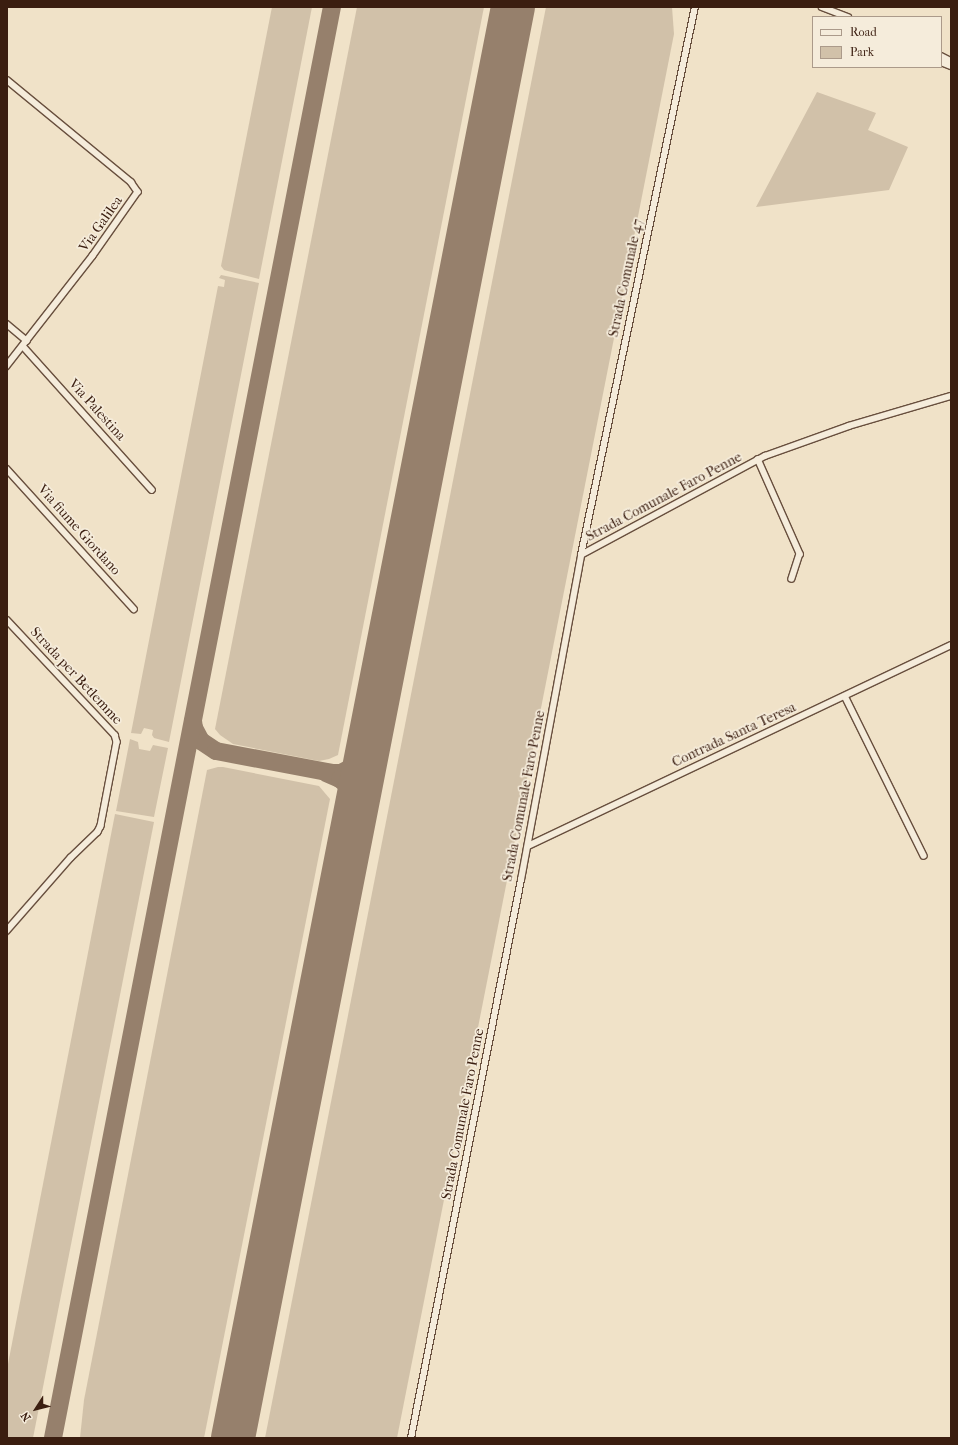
<!DOCTYPE html>
<html>
<head>
<meta charset="utf-8">
<style>
  body { margin:0 }
  #map { position:relative; width:958px; height:1445px; overflow:hidden; background:#f0e2c8; font-family:"IM FELL French Canon",serif }
  div>[style] { position:absolute }
  [style*='--x'] { left:calc(var(--x)*1px); top:calc(var(--y)*1px); width:calc(var(--w)*1px); rotate:calc(var(--a)*1deg) }
  .green>* { inset:0; background:#d1c1a9 }
  .taxiway>* { height:18px; margin:-9px; padding:0 9px; transform-origin:9px; border-radius:9px; background:#96806c }
  .runway>* { height:44px; margin:-22px; padding:0 22px; transform-origin:22px; border-radius:22px; background:#96806c }
  .roads { filter:drop-shadow(1px 0 #684f3e) drop-shadow(-1px 0 #684f3e) drop-shadow(0 1px #684f3e) drop-shadow(0 -1px #684f3e) }
  .minor>* { height:5.5px; margin:-2.75px; padding:0 2.75px; transform-origin:2.75px; border-radius:2.75px; background:#f5ecdb }
  span { translate:-50% -50%; white-space:nowrap; text-align:center; line-height:1.15; -webkit-text-stroke:3.5px #f5ecdb; paint-order:stroke }
  .street-label { font-size:14px; color:#3b1e10 }
  .frame { position:absolute; inset:0; border:8px solid #3b1e10; pointer-events:none }
  .legend { position:absolute; left:812px; top:16px; width:130px; height:52px; box-sizing:border-box; background:#f5ecdb; border:1px solid #ab9a8a; margin:0; padding:5px 7px; list-style:none; font-size:12px; color:#3b1e10 }
  .legend li { display:flex; align-items:center; gap:8px; height:20px }
  .legend b { width:20px; border:1px solid #ab9a8a }
  .north { position:absolute; left:16px; top:1389px; width:40px; height:40px; -webkit-text-stroke:3px #f5ecdb; paint-order:stroke; rotate:234deg; font-size:11px; font-weight:700; line-height:16px; text-align:center; color:#3b1e10 }
  .north::after { content:''; display:block; margin:auto; width:14px; height:18px; background:#3b1e10; clip-path:polygon(50% 0,100% 100%,50% 72%,0 100%) }
</style>
</head>
<body>
<div id="map">
  <div class="green">
    <i style="clip-path:polygon(272px 7px,312px 7px,259px 279px,224px 270px,221px 266px)"></i>
    <i style="clip-path:polygon(357px 7px,484px 7px,338px 755px,329px 759px,319px 761px,233px 744px,220px 735px,215px 729px)"></i>
    <i style="clip-path:polygon(546px 7px,672px 7px,674px 34px,397px 1438px,265px 1438px)"></i>
    <i style="clip-path:polygon(817px 92px,876px 113px,868px 130px,908px 147px,889px 190px,756px 207px)"></i>
    <i style="clip-path:polygon(221px 275px,259px 283px,169px 742px,154px 738px,152px 735px,153px 730px,144px 728px,141px 734px,131px 733px,218px 286px,224px 287px,225px 280px,219px 278px)"></i>
    <i style="clip-path:polygon(130px 739px,138px 742px,139px 749px,150px 751px,153px 745px,168px 748px,154px 817px,116px 811px)"></i>
    <i style="clip-path:polygon(218px 767px,223px 767px,319px 786px,330px 799px,204px 1438px,80px 1438px,84px 1400px,207px 770px)"></i>
    <i style="clip-path:polygon(115px 814px,154px 822px,33px 1438px,7px 1438px,7px 1369px)"></i>
  </div>
  <div class="taxiway">
    <i style="--x:510;--y:25;--w:18;--a:-90"></i>
    <i style="--x:193;--y:721;--w:7;--a:82"></i>
    <i style="--x:194;--y:728;--w:15;--a:62"></i>
    <i style="--x:201;--y:741;--w:18;--a:34"></i>
    <i style="--x:216;--y:751;--w:118;--a:10.7"></i>
    <i style="--x:332;--y:773;--w:9;--a:0"></i>
    <i style="--x:341;--y:773;--w:17;--a:-28"></i>
    <i style="--x:356;--y:765;--w:13;--a:-51"></i>
    <i style="--x:364;--y:755;--w:20;--a:-70"></i>
    <i style="--x:326;--y:773;--w:15;--a:23"></i>
    <i style="--x:340;--y:779;--w:8;--a:40"></i>
    <i style="--x:346;--y:784;--w:8;--a:60"></i>
    <i style="--x:350;--y:791;--w:15;--a:79"></i>
    <i style="--x:353;--y:806;--w:19;--a:90"></i>
    <i style="--x:53;--y:1438;--w:1458;--a:-78.97"></i>
  </div>
  <div class="runway">
    <i style="--x:233;--y:1438;--w:1458;--a:-78.93"></i>
  </div>
  <div class="roads">
    <div class="minor">
      <i style="--x:822;--y:7;--w:28;--a:21"></i>
      <i style="--x:941;--y:56;--w:11;--a:27"></i>
      <i style="--x:941;--y:62;--w:11;--a:22"></i>
      <i style="--x:7;--y:80;--w:161;--a:39.4"></i>
      <i style="--x:131;--y:182;--w:12;--a:55"></i>
      <i style="--x:138;--y:192;--w:78;--a:125.1"></i>
      <i style="--x:93;--y:256;--w:140;--a:128"></i>
      <i style="--x:7;--y:324;--w:26;--a:40"></i>
      <i style="--x:23;--y:346;--w:193;--a:48.1"></i>
      <i style="--x:758;--y:459;--w:104;--a:66.1"></i>
      <i style="--x:800;--y:554;--w:26;--a:108"></i>
      <i style="--x:7;--y:469;--w:189;--a:47.8"></i>
      <i style="--x:581;--y:555;--w:209;--a:-28.3"></i>
      <i style="--x:765;--y:456;--w:89;--a:-19.7"></i>
      <i style="--x:849;--y:426;--w:106;--a:-16.4"></i>
      <i style="--x:7;--y:620;--w:158;--a:46.8"></i>
      <i style="--x:115;--y:735;--w:7;--a:74"></i>
      <i style="--x:117;--y:742;--w:86;--a:100.8"></i>
      <i style="--x:101;--y:826;--w:7;--a:117"></i>
      <i style="--x:98;--y:832;--w:37;--a:136"></i>
      <i style="--x:71;--y:858;--w:97;--a:131.2"></i>
      <i style="--x:845;--y:696;--w:178;--a:63.7"></i>
      <i style="--x:528;--y:846;--w:468;--a:-25.4"></i>
      <i style="--x:411;--y:1438;--w:569;--a:-78.85"></i>
      <i style="--x:521;--y:880;--w:330;--a:-79.5"></i>
      <i style="--x:581;--y:555;--w:560;--a:-78.25"></i>
    </div>
  </div>
  <div class="street-label">
    <span style="left:101px;top:224px;rotate:-55deg">Via Galilea</span>
    <span style="left:626px;top:278px;rotate:-78deg">Strada Comunale 47</span>
    <span style="left:97px;top:410px;rotate:48deg">Via Palestina</span>
    <span style="left:664px;top:497px;rotate:-28deg">Strada Comunale Faro Penne</span>
    <span style="left:79px;top:530px;rotate:48deg">Via fiume Giordano</span>
    <span style="left:76px;top:676px;rotate:47deg">Strada per Betlemme</span>
    <span style="left:734px;top:735px;rotate:-25deg">Contrada Santa Teresa</span>
    <span style="left:524px;top:796px;rotate:-79deg">Strada Comunale Faro Penne</span>
    <span style="left:463px;top:1114px;rotate:-79deg">Strada Comunale Faro Penne</span>
  </div>
  <div class="frame"></div>
  <ul class="legend">
  <li><b style="height:5px;background:#f5ecdb"></b>Road</li>
  <li><b style="height:11px;background:#d1c1a9"></b>Park</li>
  </ul>
  <div class="north">N</div>
</div>
</body>
</html>
